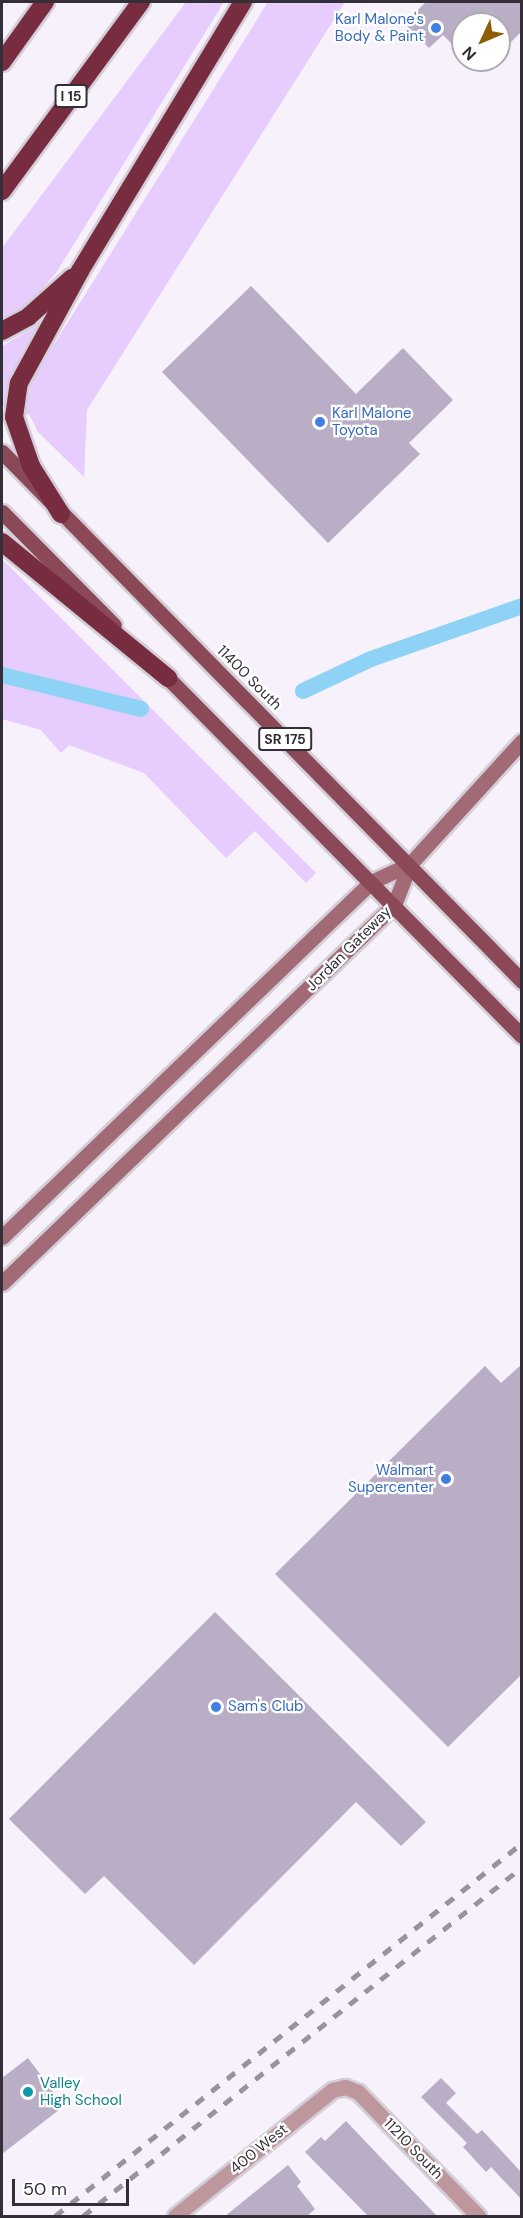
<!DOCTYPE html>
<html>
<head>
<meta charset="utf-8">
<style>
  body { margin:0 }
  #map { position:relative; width:523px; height:2218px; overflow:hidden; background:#f6f1fb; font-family:"DM Sans",sans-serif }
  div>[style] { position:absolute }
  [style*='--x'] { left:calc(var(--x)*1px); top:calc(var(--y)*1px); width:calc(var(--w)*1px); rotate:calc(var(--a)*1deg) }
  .green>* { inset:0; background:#e6cdfe }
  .canal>* { height:16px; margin:-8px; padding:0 8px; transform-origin:8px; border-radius:8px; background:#8ed3f6 }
  .building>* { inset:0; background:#baadc6 }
  .roads { filter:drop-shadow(2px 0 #d3ced8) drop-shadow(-2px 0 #d3ced8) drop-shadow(0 2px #d3ced8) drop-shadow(0 -2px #d3ced8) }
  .street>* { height:15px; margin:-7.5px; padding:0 7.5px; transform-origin:7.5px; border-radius:7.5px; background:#be979d }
  .secondary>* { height:15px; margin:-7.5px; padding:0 7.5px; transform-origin:7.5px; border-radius:7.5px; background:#a16a74 }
  .primary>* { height:15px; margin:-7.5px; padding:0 7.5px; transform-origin:7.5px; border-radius:7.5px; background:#8b4958 }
  .highway>* { height:18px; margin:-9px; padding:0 9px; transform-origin:9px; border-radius:9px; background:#772c40 }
  .rail>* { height:4.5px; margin-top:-2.25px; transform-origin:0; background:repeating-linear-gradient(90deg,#98939d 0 10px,transparent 0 20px) }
  .dots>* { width:16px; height:16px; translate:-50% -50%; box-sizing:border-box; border:3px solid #fff; border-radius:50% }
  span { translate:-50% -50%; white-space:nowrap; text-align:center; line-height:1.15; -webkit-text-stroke:4.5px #fff; paint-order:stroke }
  .shield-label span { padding:2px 4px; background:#fff; border:2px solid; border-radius:4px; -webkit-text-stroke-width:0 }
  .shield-label { font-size:14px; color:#332e38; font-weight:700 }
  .shop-label { font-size:15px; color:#366cbe }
  .right { translate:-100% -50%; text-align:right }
  .left { translate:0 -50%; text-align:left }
  .street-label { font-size:15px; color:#332e38 }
  .culture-label { font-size:15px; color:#0d838f }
  .frame { position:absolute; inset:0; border:3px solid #332e38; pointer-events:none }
  .north { position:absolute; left:451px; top:12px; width:60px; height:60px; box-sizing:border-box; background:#fff; border:2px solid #adabaf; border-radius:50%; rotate:226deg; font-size:16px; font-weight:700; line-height:24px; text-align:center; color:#332e38 }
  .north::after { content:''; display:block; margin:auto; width:21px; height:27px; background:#8d5e05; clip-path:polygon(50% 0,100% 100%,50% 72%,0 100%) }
  .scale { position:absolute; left:12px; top:2179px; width:117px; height:27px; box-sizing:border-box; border:3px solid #332e38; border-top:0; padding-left:8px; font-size:18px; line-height:21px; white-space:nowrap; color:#332e38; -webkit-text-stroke:4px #fff; paint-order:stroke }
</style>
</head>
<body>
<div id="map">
  <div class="green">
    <i style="clip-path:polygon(186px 2px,224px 2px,56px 273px,28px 305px,2px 320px,2px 248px)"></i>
    <i style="clip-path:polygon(268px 2px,345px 2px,87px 410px,84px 477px,38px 432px,29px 414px,25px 415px,31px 381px)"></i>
    <i style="clip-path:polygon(45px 321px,11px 382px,6px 409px,2px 405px,2px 346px)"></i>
    <i style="clip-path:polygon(2px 559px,316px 873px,306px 883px,255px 831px,226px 858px,144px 773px,69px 745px,61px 753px,41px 730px,2px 719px)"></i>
  </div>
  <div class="canal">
    <i style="--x:2;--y:675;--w:143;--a:13.7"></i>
    <i style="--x:303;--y:691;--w:75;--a:-25.2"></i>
    <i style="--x:371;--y:659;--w:160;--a:-19.3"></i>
  </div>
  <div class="building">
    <i style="clip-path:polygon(426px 2px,522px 2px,522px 31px,499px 54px,499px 24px,463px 24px,463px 55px,443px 35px,429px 48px,404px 23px)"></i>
    <i style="clip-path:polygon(251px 286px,356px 394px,403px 348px,453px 400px,409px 443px,420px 454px,328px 543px,162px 372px)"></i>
    <i style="clip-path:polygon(522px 1364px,522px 1674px,448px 1747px,275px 1574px,485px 1366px,501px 1383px)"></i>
    <i style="clip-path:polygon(215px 1612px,426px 1822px,401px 1846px,356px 1802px,194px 1965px,104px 1876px,85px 1894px,9px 1819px)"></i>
    <i style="clip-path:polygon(28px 2058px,64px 2106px,2px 2154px,2px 2078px)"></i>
    <i style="clip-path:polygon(441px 2078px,456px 2093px,446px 2103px,477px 2134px,482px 2130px,522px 2173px,522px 2200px,491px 2167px,486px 2172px,463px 2147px,467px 2143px,421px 2097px)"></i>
    <i style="clip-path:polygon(346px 2121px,383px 2160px,438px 2217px,369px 2217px,305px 2152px,321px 2137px,325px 2141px)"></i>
    <i style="clip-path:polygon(288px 2165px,301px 2182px,297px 2186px,315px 2209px,306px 2217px,224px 2217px)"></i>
  </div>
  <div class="roads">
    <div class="street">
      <i style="--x:175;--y:2216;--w:201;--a:-38.7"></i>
      <i style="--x:332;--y:2090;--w:13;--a:-13"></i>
      <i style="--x:345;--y:2087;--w:14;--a:21"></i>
      <i style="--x:358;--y:2092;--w:173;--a:45.9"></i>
    </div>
    <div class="secondary">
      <i style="--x:2;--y:1237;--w:512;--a:-43.89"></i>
      <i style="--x:371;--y:882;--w:43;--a:-24.8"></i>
      <i style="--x:2;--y:1283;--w:545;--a:-43.96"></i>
      <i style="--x:394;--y:905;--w:44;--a:-68.7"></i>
      <i style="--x:410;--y:864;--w:166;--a:-47.7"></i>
    </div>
    <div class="primary">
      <i style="--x:2;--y:452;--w:742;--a:45.49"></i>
      <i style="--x:2;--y:512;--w:159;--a:45.3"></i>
      <i style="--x:161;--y:671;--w:513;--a:45.32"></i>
    </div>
    <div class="highway">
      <i style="--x:2;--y:62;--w:74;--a:-54.4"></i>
      <i style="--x:2;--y:191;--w:235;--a:-53.7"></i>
      <i style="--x:2;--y:331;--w:30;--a:-28"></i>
      <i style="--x:28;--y:317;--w:59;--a:-41.6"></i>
      <i style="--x:61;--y:514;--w:57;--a:-122"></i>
      <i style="--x:31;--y:466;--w:52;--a:-109.1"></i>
      <i style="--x:14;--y:417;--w:34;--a:-82"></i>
      <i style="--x:19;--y:383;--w:128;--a:-61.4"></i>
      <i style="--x:80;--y:271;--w:315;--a:-58.8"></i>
      <i style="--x:2;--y:542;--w:215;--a:39.3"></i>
    </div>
  </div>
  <div class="rail">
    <i style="--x:55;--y:2216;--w:598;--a:-38.61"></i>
    <i style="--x:83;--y:2216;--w:561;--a:-38.48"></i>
  </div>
  <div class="dots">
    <i style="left:436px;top:28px;background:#3f7fe0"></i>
    <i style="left:320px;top:422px;background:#3f7fe0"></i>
    <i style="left:446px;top:1479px;background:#3f7fe0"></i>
    <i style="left:216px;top:1707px;background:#3f7fe0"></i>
    <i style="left:28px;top:2092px;background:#0f9aa8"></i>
  </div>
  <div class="shield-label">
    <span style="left:71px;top:96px">I 15</span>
    <span style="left:285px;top:739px">SR 175</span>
  </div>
  <div class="shop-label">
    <span class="right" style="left:424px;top:28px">Karl Malone's<br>Body &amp; Paint</span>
    <span class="left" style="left:332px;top:422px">Karl Malone<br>Toyota</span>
    <span class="right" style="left:434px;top:1479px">Walmart<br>Supercenter</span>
    <span class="left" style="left:228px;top:1707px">Sam's Club</span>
  </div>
  <div class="street-label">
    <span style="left:249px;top:678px;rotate:45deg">11400 South</span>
    <span style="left:349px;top:949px;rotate:-45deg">Jordan Gateway</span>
    <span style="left:259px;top:2149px;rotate:-39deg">400 West</span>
    <span style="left:413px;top:2149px;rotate:46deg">11210 South</span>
  </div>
  <div class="culture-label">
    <span class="left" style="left:40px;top:2092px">Valley<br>High School</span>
  </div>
  <div class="frame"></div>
  <div class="north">N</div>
  <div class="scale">50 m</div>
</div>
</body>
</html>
